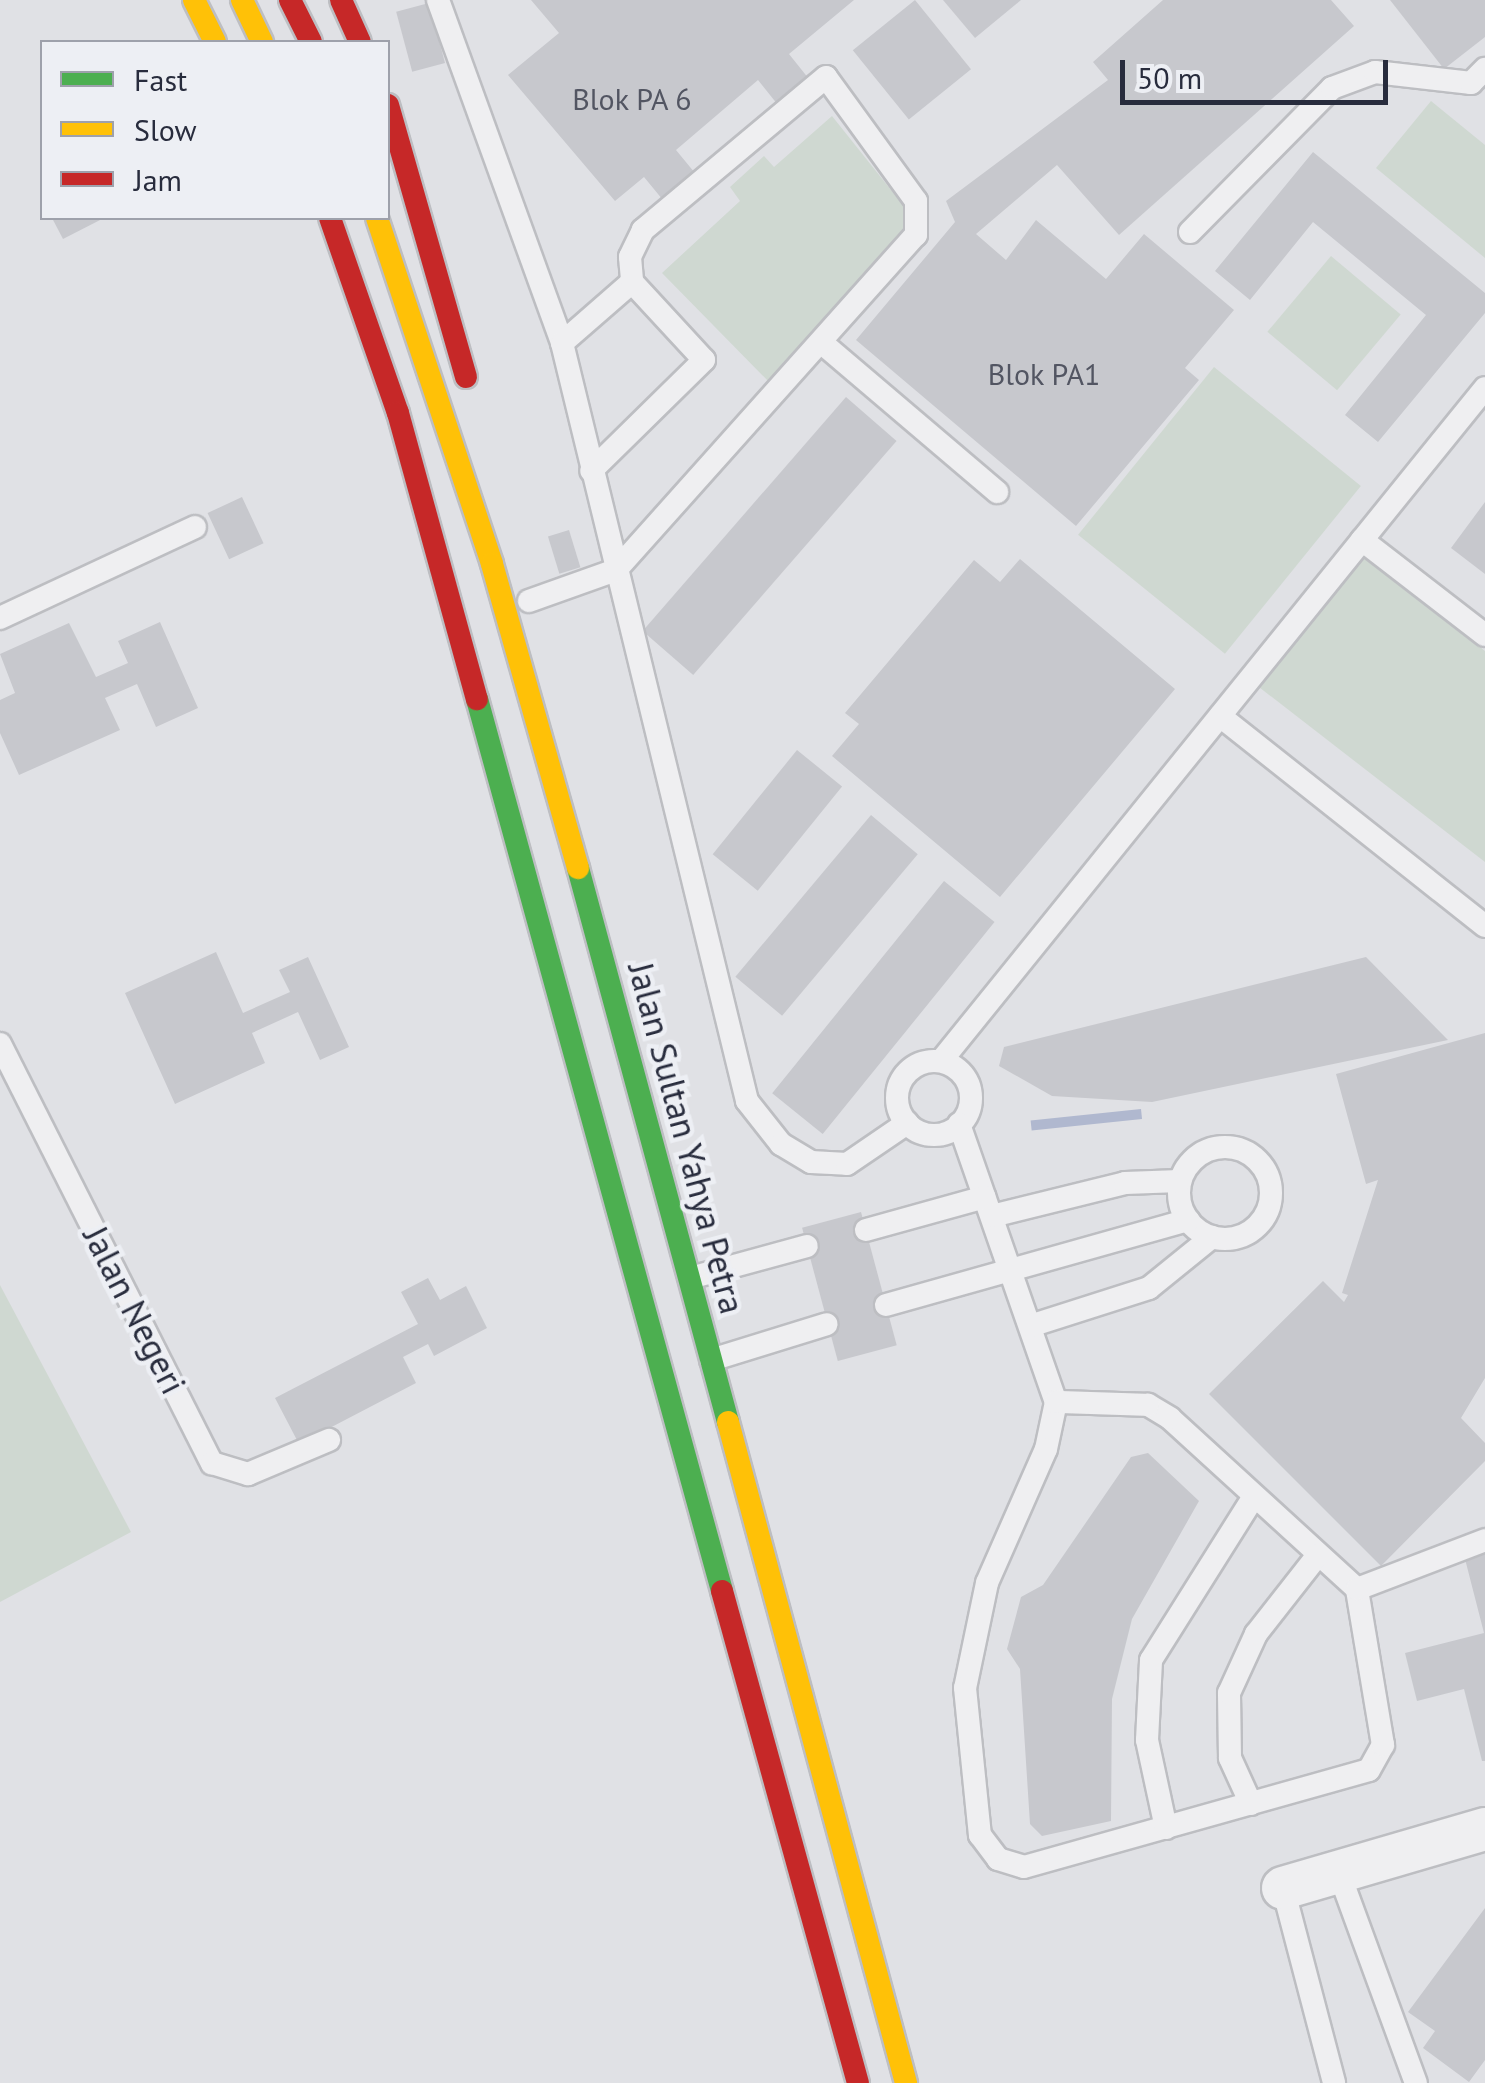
<!DOCTYPE html>
<html>
<head>
<meta charset="utf-8">
<style>
  body { margin:0 }
  #map { position:relative; width:1485px; height:2083px; overflow:hidden; background:#e0e1e5; font-family:"PT Sans",sans-serif }
  div>[style] { position:absolute }
  [style*='--x'] { left:calc(var(--x)*1px); top:calc(var(--y)*1px); width:calc(var(--w)*1px); rotate:calc(var(--a)*1deg) }
  .green>* { inset:0; background:#cfd8d1; transform-origin:0 0 }
  .water>* { inset:0; background:#b0b8cf; transform-origin:0 0 }
  .building>* { inset:0; background:#c7c8cd; transform-origin:0 0 }
  .roads { filter:drop-shadow(2px 0 #bdbec2) drop-shadow(-2px 0 #bdbec2) drop-shadow(0 2px #bdbec2) drop-shadow(0 -2px #bdbec2) }
  .lane>* { height:22px; margin:-11px; padding:0 11px; transform-origin:11px; border-radius:11px; background:#efeff1 }
  .lane>.ring { margin:-11px; padding:0; box-sizing:content-box; background:none; border:22px solid #efeff1; border-radius:50% }
  .street>* { height:42px; margin:-21px; padding:0 21px; transform-origin:21px; border-radius:21px; background:#efeff1 }
  .fast>* { height:22px; margin:-11px; padding:0 11px; transform-origin:11px; border-radius:11px; background:#4caf50 }
  .slow>* { height:22px; margin:-11px; padding:0 11px; transform-origin:11px; border-radius:11px; background:#ffc107 }
  .jam>* { height:22px; margin:-11px; padding:0 11px; transform-origin:11px; border-radius:11px; background:#c62828 }
  span { translate:-50% -50%; white-space:nowrap; text-align:center; line-height:1.15; -webkit-text-stroke:9px #edeff4; paint-order:stroke }
  .number-label { font-size:30px; color:#525562 }
  .number-label span { -webkit-text-stroke-width:0 }
  .street-label { font-size:35px; color:#282c3d }
  .legend { position:absolute; left:40px; top:40px; width:350px; height:180px; box-sizing:border-box; background:#edeff4; border:2px solid #9ea1ab; margin:0; padding:12px 18px; list-style:none; font-size:30px; color:#282c3d }
  .legend li { display:flex; align-items:center; gap:20px; height:50px }
  .legend b { width:50px; border:2px solid #9ea1ab }
  .scale { position:absolute; left:1120px; top:60px; width:268px; height:45px; box-sizing:border-box; border:5px solid #282c3d; border-top:0; padding-left:12px; font-size:30px; line-height:35px; white-space:nowrap; color:#282c3d; -webkit-text-stroke:8px #edeff4; paint-order:stroke }
</style>
</head>
<body>
<div id="map">
  <div class="green">
    <i style="clip-path:polygon(1431px 101px,1485px 145px,1485px 258px,1376px 168px)"></i>
    <i style="clip-path:polygon(832px 116px,903px 205px,904px 238px,769px 382px,662px 273px,740px 201px,730px 187px,764px 156px,774px 167px)"></i>
    <i style="left:1331px;top:256px;width:91px;height:99px;rotate:40deg"></i>
    <i style="left:1214px;top:367px;width:189px;height:216px;rotate:39deg"></i>
    <i style="clip-path:polygon(1360px 554px,1485px 651px,1485px 862px,1255px 684px)"></i>
    <i style="clip-path:polygon(0 1285px,131px 1532px,0 1602px)"></i>
  </div>
  <div class="water">
    <i style="left:1141px;top:1109px;width:10px;height:111px;rotate:84deg"></i>
  </div>
  <div class="building">
    <i style="clip-path:polygon(531px 0,854px 0,789px 54px,817px 89px,786px 115px,758px 80px,676px 150px,704px 184px,672px 211px,644px 177px,615px 201px,508px 75px,559px 33px)"></i>
    <i style="left:915px;top:0;width:89px;height:80px;rotate:51deg"></i>
    <i style="clip-path:polygon(943px 0,1021px 0,975px 38px)"></i>
    <i style="clip-path:polygon(1163px 0,1331px 0,1354px 26px,1119px 235px,1057px 165px,976px 234px,1006px 260px,1036px 220px,1106px 279px,1144px 234px,1234px 310px,1185px 368px,1199px 380px,1076px 526px,856px 340px,955px 222px,946px 201px,1108px 80px,1093px 62px)"></i>
    <i style="clip-path:polygon(1390px 0,1485px 0,1485px 37px,1444px 69px)"></i>
    <i style="left:429px;top:3px;width:62px;height:34px;rotate:75deg"></i>
    <i style="clip-path:polygon(1313px 152px,1485px 293px,1485px 313px,1378px 442px,1345px 415px,1426px 315px,1313px 222px,1250px 300px,1215px 271px)"></i>
    <i style="clip-path:polygon(52px 218px,104px 218px,63px 239px)"></i>
    <i style="left:846px;top:397px;width:67px;height:310px;rotate:41deg"></i>
    <i style="left:242px;top:497px;width:51px;height:38px;rotate:65deg"></i>
    <i style="clip-path:polygon(1485px 502px,1485px 574px,1451px 548px)"></i>
    <i style="left:569px;top:530px;width:39px;height:22px;rotate:73deg"></i>
    <i style="clip-path:polygon(1020px 559px,1175px 689px,1000px 897px,832px 756px,859px 724px,845px 713px,974px 560px,1000px 582px)"></i>
    <i style="clip-path:polygon(160px 622px,198px 708px,156px 727px,137px 684px,105px 698px,120px 730px,19px 775px,0 733px,0 700px,15px 693px,0 654px,69px 623px,96px 677px,128px 663px,118px 641px)"></i>
    <i style="left:797px;top:750px;width:58px;height:134px;rotate:39deg"></i>
    <i style="left:871px;top:815px;width:61px;height:211px;rotate:40deg"></i>
    <i style="left:944px;top:881px;width:65px;height:273px;rotate:39deg"></i>
    <i style="clip-path:polygon(216px 952px,243px 1013px,290px 992px,279px 970px,308px 957px,349px 1047px,320px 1060px,298px 1012px,252px 1033px,265px 1063px,175px 1104px,125px 993px)"></i>
    <i style="clip-path:polygon(1366px 957px,1448px 1040px,1152px 1102px,1052px 1096px,999px 1066px,1004px 1047px)"></i>
    <i style="clip-path:polygon(1485px 1033px,1485px 1378px,1461px 1418px,1485px 1443px,1485px 1461px,1381px 1566px,1209px 1394px,1323px 1281px,1344px 1302px,1348px 1295px,1342px 1293px,1378px 1180px,1366px 1184px,1336px 1074px)"></i>
    <i style="left:861px;top:1212px;width:138px;height:61px;rotate:75deg"></i>
    <i style="clip-path:polygon(428px 1278px,440px 1300px,466px 1286px,487px 1328px,434px 1356px,428px 1344px,403px 1357px,416px 1383px,299px 1444px,275px 1398px,418px 1324px,401px 1292px)"></i>
    <i style="clip-path:polygon(1148px 1453px,1199px 1501px,1132px 1619px,1112px 1699px,1111px 1821px,1042px 1836px,1030px 1824px,1020px 1669px,1007px 1649px,1021px 1597px,1043px 1585px,1131px 1457px)"></i>
    <i style="clip-path:polygon(1485px 1554px,1485px 1761px,1482px 1761px,1464px 1689px,1417px 1701px,1405px 1653px,1484px 1633px,1465px 1559px)"></i>
    <i style="clip-path:polygon(1485px 1908px,1485px 2060px,1469px 2082px,1423px 2048px,1435px 2031px,1408px 2012px)"></i>
  </div>
  <div class="roads">
    <div class="lane">
      <i style="--x:438;--y:0;--w:365;--a:70.1"></i>
      <i style="--x:562;--y:343;--w:780;--a:76.28"></i>
      <i style="--x:747;--y:1101;--w:55;--a:51.7"></i>
      <i style="--x:781;--y:1144;--w:35;--a:31"></i>
      <i style="--x:811;--y:1162;--w:36;--a:3"></i>
      <i style="--x:847;--y:1164;--w:73;--a:-34.3"></i>
      <i style="--x:1190;--y:232;--w:202;--a:-45.4"></i>
      <i style="--x:1332;--y:88;--w:46;--a:-20.4"></i>
      <i style="--x:1375;--y:72;--w:97;--a:6.5"></i>
      <i style="--x:1471;--y:83;--w:20;--a:-45"></i>
      <i style="--x:562;--y:343;--w:93;--a:-41.1"></i>
      <i style="--x:632;--y:282;--w:106;--a:47.3"></i>
      <i style="--x:704;--y:360;--w:158;--a:135.5"></i>
      <i style="--x:822;--y:343;--w:230;--a:40.4"></i>
      <i style="--x:1362;--y:540;--w:155;--a:37.7"></i>
      <i style="--x:529;--y:601;--w:92;--a:-19.6"></i>
      <i style="--x:616;--y:570;--w:450;--a:-48.2"></i>
      <i style="--x:916;--y:235;--w:34;--a:-90"></i>
      <i style="--x:916;--y:201;--w:153;--a:-126"></i>
      <i style="--x:826;--y:77;--w:239;--a:140.1"></i>
      <i style="--x:643;--y:230;--w:30;--a:116"></i>
      <i style="--x:630;--y:257;--w:25;--a:85"></i>
      <i style="--x:0;--y:618;--w:215;--a:-25"></i>
      <i style="--x:1220;--y:716;--w:338;--a:38.4"></i>
      <i style="--x:0;--y:1044;--w:470;--a:63.2"></i>
      <i style="--x:212;--y:1463;--w:38;--a:17"></i>
      <i style="--x:248;--y:1474;--w:88;--a:-22.8"></i>
      <i style="--x:941;--y:1061;--w:865;--a:-51.05"></i>
      <i class="ring" style="left:897px;top:1061px;width:52px;height:52px"></i>
      <i style="--x:959;--y:1124;--w:294;--a:70.8"></i>
      <i style="--x:1056;--y:1402;--w:48;--a:102"></i>
      <i style="--x:1046;--y:1449;--w:146;--a:113.8"></i>
      <i style="--x:987;--y:1583;--w:107;--a:101.8"></i>
      <i style="--x:965;--y:1688;--w:148;--a:84.2"></i>
      <i style="--x:980;--y:1835;--w:30;--a:53"></i>
      <i style="--x:998;--y:1859;--w:27;--a:17"></i>
      <i style="--x:1024;--y:1867;--w:358;--a:-15.7"></i>
      <i style="--x:1369;--y:1770;--w:29;--a:-61"></i>
      <i style="--x:1383;--y:1745;--w:158;--a:-99.5"></i>
      <i style="--x:1357;--y:1589;--w:253;--a:-137.6"></i>
      <i style="--x:1170;--y:1418;--w:26;--a:-149"></i>
      <i style="--x:1148;--y:1405;--w:92;--a:-178.1"></i>
      <i class="ring" style="left:1179px;top:1147px;width:70px;height:70px"></i>
      <i style="--x:992;--y:1216;--w:137;--a:-13.9"></i>
      <i style="--x:1125;--y:1183;--w:55;--a:-2.1"></i>
      <i style="--x:866;--y:1230;--w:123;--a:-15.5"></i>
      <i style="--x:690;--y:1278;--w:121;--a:-15.3"></i>
      <i style="--x:886;--y:1305;--w:314;--a:-15.7"></i>
      <i style="--x:1030;--y:1326;--w:125;--a:-17.7"></i>
      <i style="--x:1149;--y:1288;--w:81;--a:-39"></i>
      <i style="--x:711;--y:1360;--w:121;--a:-17.2"></i>
      <i style="--x:1357;--y:1589;--w:137;--a:-20.9"></i>
      <i style="--x:1251;--y:1804;--w:51;--a:-114.5"></i>
      <i style="--x:1230;--y:1758;--w:65;--a:-90.9"></i>
      <i style="--x:1229;--y:1693;--w:65;--a:-65.4"></i>
      <i style="--x:1256;--y:1634;--w:100;--a:-51.9"></i>
      <i style="--x:1166;--y:1828;--w:90;--a:-102.2"></i>
      <i style="--x:1147;--y:1740;--w:80;--a:-87.1"></i>
      <i style="--x:1151;--y:1660;--w:191;--a:-57.8"></i>
      <i style="--x:1338;--y:1870;--w:227;--a:69.9"></i>
      <i style="--x:1283;--y:1888;--w:202;--a:75.3"></i>
    </div>
    <div class="street">
      <i style="--x:1283;--y:1888;--w:210;--a:-16.3"></i>
    </div>
    <div class="fast">
      <i style="--x:477;--y:699;--w:925;--a:74.64"></i>
      <i style="--x:578;--y:868;--w:574;--a:74.85"></i>
    </div>
    <div class="slow">
      <i style="--x:194;--y:0;--w:47;--a:63.4"></i>
      <i style="--x:242;--y:0;--w:47;--a:64.5"></i>
      <i style="--x:377;--y:218;--w:365;--a:71.6"></i>
      <i style="--x:492;--y:564;--w:316;--a:74.2"></i>
      <i style="--x:728;--y:1422;--w:685;--a:74.93"></i>
    </div>
    <div class="jam">
      <i style="--x:290;--y:0;--w:47;--a:63.4"></i>
      <i style="--x:341;--y:0;--w:46;--a:65.7"></i>
      <i style="--x:388;--y:105;--w:283;--a:74"></i>
      <i style="--x:330;--y:218;--w:207;--a:70.8"></i>
      <i style="--x:398;--y:413;--w:297;--a:74.6"></i>
      <i style="--x:722;--y:1591;--w:510;--a:74.55"></i>
    </div>
  </div>
  <div class="number-label">
    <span style="left:632px;top:99px">Blok PA 6</span>
    <span style="left:1044px;top:374px">Blok PA1</span>
  </div>
  <div class="street-label">
    <span style="left:687px;top:1138px;rotate:75deg">Jalan Sultan Yahya Petra</span>
    <span style="left:135px;top:1310px;rotate:63deg">Jalan Negeri</span>
  </div>
  <ul class="legend">
  <li><b style="height:12px;background:#4caf50"></b>Fast</li>
  <li><b style="height:12px;background:#ffc107"></b>Slow</li>
  <li><b style="height:12px;background:#c62828"></b>Jam</li>
  </ul>
  <div class="scale">50 m</div>
</div>
</body>
</html>
